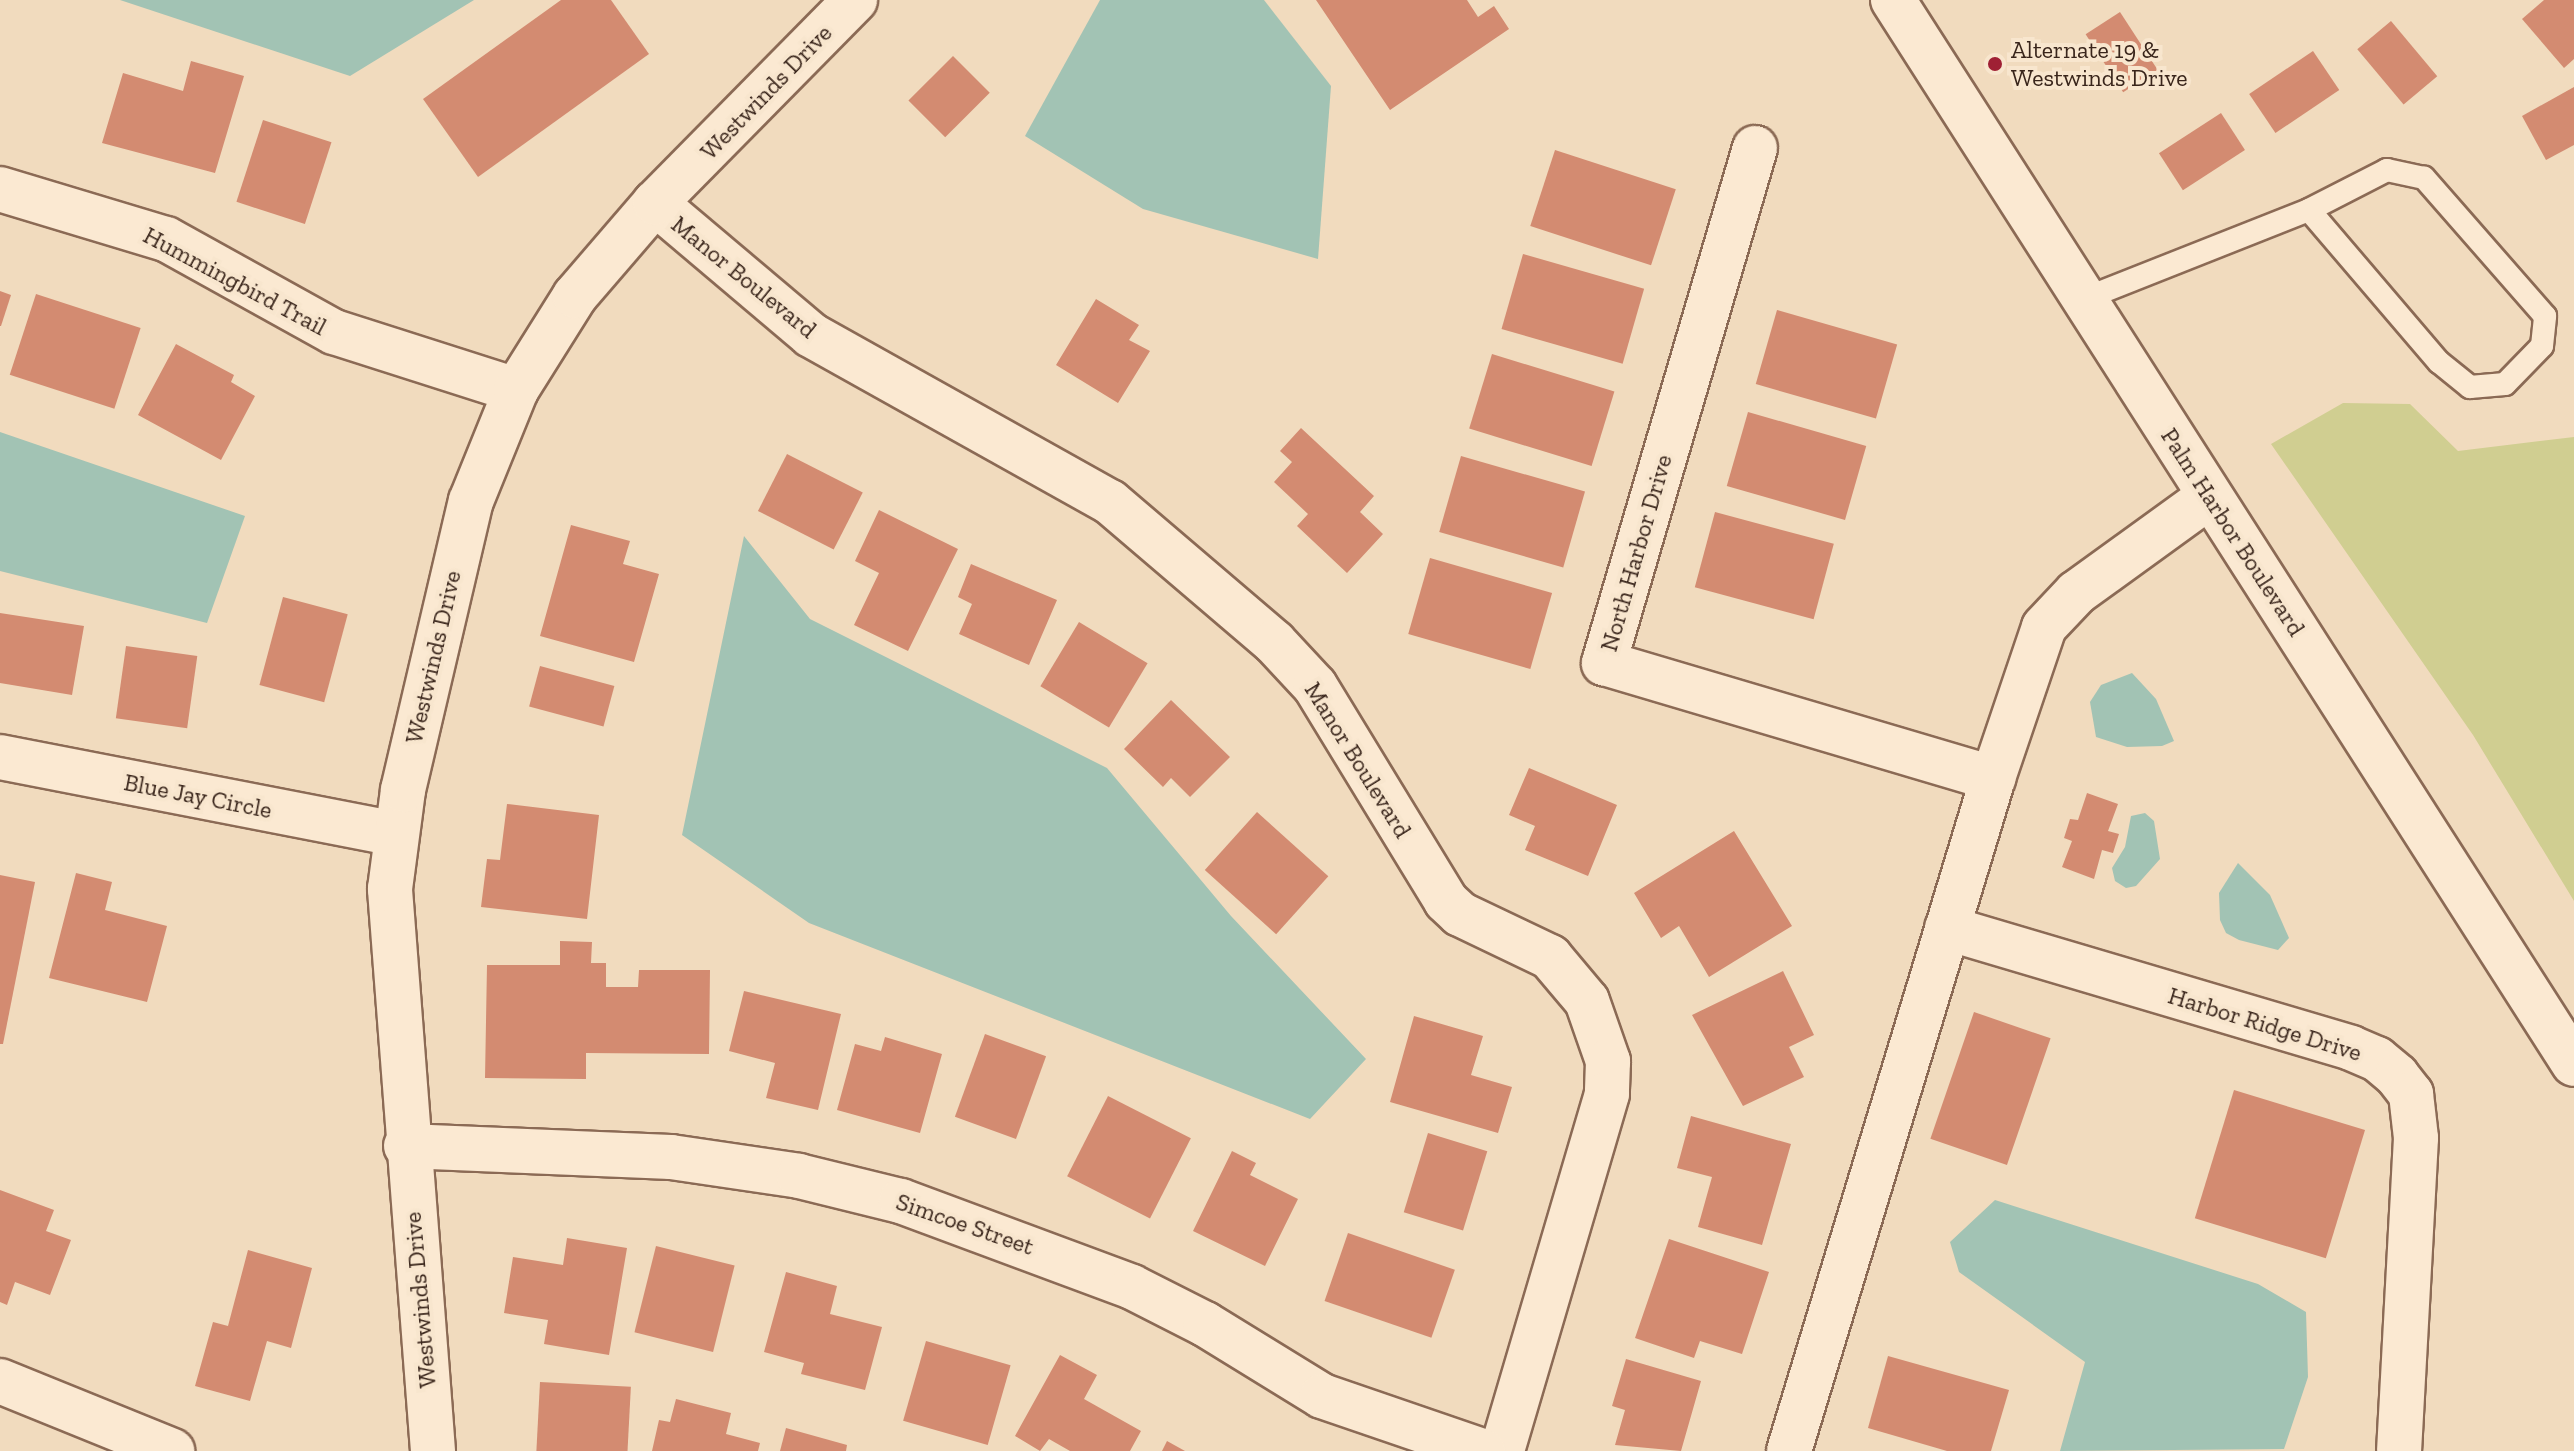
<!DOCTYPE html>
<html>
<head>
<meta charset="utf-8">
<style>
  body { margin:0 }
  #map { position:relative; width:2574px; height:1451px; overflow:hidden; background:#f1dbbe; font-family:"Zilla Slab",serif }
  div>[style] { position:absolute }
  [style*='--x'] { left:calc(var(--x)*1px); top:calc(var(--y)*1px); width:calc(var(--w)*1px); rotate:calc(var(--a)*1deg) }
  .green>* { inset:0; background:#d0ce91 }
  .water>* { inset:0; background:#a2c3b4 }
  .building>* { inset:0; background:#d38b71; transform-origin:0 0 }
  .roads { filter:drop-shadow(2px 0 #8b6a55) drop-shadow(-2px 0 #8b6a55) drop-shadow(0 2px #8b6a55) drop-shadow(0 -2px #8b6a55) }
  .lane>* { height:22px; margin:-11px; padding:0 11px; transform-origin:11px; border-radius:11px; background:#fbe9d2 }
  .street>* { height:44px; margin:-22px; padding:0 22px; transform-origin:22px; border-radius:22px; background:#fbe9d2 }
  .secondary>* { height:44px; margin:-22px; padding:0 22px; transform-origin:22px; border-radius:22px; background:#fbe9d2 }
  .dots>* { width:22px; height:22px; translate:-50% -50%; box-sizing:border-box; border:4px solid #f8e6ce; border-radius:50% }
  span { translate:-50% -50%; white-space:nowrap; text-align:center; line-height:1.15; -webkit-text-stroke:8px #f8e6ce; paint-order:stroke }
  .poi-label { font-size:24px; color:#39251b }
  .left { translate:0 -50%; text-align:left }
  .street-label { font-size:24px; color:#39251b }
</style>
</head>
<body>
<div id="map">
  <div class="green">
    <i style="clip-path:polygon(2343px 403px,2410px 404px,2458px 451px,2574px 437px,2574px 901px,2473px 735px,2271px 444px)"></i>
  </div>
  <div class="water">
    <i style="clip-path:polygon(120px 0,474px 0,350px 76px)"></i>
    <i style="clip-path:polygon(1100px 0,1264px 0,1331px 86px,1318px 259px,1143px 209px,1025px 136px)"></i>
    <i style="clip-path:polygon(0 432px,245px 516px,207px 623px,0 571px)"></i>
    <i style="clip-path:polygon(744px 536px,810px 619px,1107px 768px,1231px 916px,1366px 1059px,1310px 1119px,809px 923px,682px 835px)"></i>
    <i style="clip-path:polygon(2132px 673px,2156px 699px,2174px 741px,2162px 746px,2127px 747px,2096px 737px,2090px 702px,2101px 685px)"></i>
    <i style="clip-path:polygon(2145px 813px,2154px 821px,2160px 859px,2136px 886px,2126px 888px,2115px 881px,2112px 868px,2125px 847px,2131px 816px)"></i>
    <i style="clip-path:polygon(2238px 863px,2270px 895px,2289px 938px,2278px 950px,2239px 940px,2226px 933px,2220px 920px,2219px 893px)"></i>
    <i style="clip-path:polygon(1995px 1200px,2258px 1284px,2306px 1312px,2308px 1377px,2284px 1449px,2060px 1451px,2085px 1362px,1959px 1272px,1950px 1242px)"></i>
  </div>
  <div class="building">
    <i style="clip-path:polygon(561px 0,611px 0,649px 54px,478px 177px,423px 99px)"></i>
    <i style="clip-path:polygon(1316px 0,1467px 0,1478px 17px,1494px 6px,1509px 29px,1390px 110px)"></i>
    <i style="clip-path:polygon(2544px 0,2574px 0,2574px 59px,2564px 68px,2522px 19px)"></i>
    <i style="left:2120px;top:12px;width:69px;height:41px;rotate:57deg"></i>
    <i style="left:2391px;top:21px;width:72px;height:44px;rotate:50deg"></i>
    <i style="left:2313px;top:51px;width:47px;height:77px;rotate:56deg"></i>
    <i style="left:953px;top:56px;width:52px;height:63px;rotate:45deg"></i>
    <i style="clip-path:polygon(191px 61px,244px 76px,215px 173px,102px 143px,123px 73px,183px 91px)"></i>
    <i style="clip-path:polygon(2574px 87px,2574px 145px,2546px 160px,2522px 116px)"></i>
    <i style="left:2221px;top:113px;width:44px;height:74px;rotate:57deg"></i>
    <i style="left:263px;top:120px;width:72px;height:86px;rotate:18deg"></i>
    <i style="left:1555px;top:150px;width:127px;height:80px;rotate:18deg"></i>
    <i style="left:1523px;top:254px;width:126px;height:78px;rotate:16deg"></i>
    <i style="clip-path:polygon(0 291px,11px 295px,1px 326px,0 326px)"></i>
    <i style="left:36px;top:294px;width:110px;height:85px;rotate:18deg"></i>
    <i style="clip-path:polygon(1096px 299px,1139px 325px,1129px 340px,1150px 351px,1118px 403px,1056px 365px)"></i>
    <i style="left:1777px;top:310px;width:125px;height:77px;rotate:16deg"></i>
    <i style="clip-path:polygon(176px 344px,234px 375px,231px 382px,255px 396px,221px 460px,138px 415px)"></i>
    <i style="left:1492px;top:354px;width:128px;height:78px;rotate:17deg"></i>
    <i style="left:1748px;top:412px;width:123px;height:77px;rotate:16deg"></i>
    <i style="clip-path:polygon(1301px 428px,1374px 496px,1360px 512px,1383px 534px,1347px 573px,1297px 526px,1308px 514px,1274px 482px,1292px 462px,1280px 451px)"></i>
    <i style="left:787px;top:454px;width:85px;height:64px;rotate:27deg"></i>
    <i style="left:1461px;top:456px;width:129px;height:79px;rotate:16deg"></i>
    <i style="clip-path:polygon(879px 510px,958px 549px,908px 651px,854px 625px,879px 573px,855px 561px)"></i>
    <i style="left:1715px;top:512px;width:123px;height:78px;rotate:15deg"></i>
    <i style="clip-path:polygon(571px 525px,630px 541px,623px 564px,659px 574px,634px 662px,540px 636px)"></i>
    <i style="left:1430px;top:558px;width:127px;height:79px;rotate:16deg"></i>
    <i style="clip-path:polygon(971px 564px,1057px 600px,1029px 665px,959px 634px,972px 604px,958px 597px)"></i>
    <i style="left:283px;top:597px;width:67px;height:91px;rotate:15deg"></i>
    <i style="clip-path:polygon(0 613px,84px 626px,72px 695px,0 683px)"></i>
    <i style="left:1079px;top:622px;width:80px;height:75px;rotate:31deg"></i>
    <i style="left:126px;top:646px;width:72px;height:73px;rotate:8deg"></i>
    <i style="left:540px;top:666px;width:77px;height:42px;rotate:15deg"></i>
    <i style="clip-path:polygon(1171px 700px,1230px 757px,1190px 797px,1171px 778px,1163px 787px,1124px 749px)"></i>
    <i style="clip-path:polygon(1529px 768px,1617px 805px,1588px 876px,1525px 850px,1535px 826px,1509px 815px)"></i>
    <i style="clip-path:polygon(2087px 793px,2118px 804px,2108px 831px,2119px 834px,2113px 853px,2102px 850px,2094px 879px,2062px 867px,2072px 841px,2064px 838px,2070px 819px,2078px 820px)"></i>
    <i style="clip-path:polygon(507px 804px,599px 815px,587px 919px,481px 907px,487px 859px,500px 860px)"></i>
    <i style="left:1257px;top:812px;width:96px;height:78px;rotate:42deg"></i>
    <i style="clip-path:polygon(1734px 831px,1792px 926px,1709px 977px,1679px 926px,1661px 938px,1634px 893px)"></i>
    <i style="clip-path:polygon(76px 873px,112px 882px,105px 910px,167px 926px,147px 1002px,49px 978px)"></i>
    <i style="clip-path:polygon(0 875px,35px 882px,3px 1044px,0 1044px)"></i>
    <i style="clip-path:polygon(560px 941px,592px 942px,591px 963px,606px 963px,606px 987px,638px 987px,639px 970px,710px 970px,709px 1054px,586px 1053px,586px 1079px,485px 1078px,487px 965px,560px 965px)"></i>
    <i style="clip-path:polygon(1783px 971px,1814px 1035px,1789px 1047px,1804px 1077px,1743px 1106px,1692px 1015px)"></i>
    <i style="clip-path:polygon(744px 991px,841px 1014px,818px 1110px,766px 1098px,775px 1063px,729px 1051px)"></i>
    <i style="left:1974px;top:1012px;width:81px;height:134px;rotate:19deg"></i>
    <i style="clip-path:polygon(1414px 1016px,1483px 1036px,1471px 1075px,1512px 1087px,1498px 1133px,1390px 1102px)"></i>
    <i style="left:985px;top:1034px;width:65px;height:88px;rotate:20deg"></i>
    <i style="clip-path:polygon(885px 1037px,942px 1054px,920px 1133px,837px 1110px,855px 1044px,881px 1051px)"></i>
    <i style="left:2234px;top:1090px;width:137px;height:134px;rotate:17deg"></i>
    <i style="left:1108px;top:1096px;width:93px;height:90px;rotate:27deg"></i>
    <i style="clip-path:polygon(1691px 1116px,1791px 1144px,1762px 1245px,1698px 1227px,1712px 1177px,1677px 1168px)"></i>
    <i style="left:1428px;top:1133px;width:62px;height:83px;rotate:17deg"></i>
    <i style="clip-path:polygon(1232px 1151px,1256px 1163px,1250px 1175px,1298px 1199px,1265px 1266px,1193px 1231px)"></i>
    <i style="clip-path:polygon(0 1190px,54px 1210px,46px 1231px,71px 1240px,50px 1295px,15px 1282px,7px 1305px,0 1302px)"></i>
    <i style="left:1348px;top:1233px;width:113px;height:72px;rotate:19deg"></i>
    <i style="clip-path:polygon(567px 1238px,627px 1248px,609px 1355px,544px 1344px,548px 1320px,504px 1313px,513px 1257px,563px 1265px)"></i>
    <i style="clip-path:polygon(1669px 1239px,1769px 1272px,1742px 1354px,1700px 1341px,1694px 1358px,1635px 1338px)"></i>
    <i style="left:656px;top:1246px;width:81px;height:89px;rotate:14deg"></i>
    <i style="clip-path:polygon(248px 1250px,312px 1268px,291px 1348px,267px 1341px,250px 1401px,195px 1386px,213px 1322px,228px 1326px)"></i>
    <i style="clip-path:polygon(786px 1272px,837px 1286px,830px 1314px,882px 1327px,865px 1390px,801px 1374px,804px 1363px,764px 1352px)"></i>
    <i style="left:926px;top:1341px;width:88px;height:83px;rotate:16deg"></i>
    <i style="clip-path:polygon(1060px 1355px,1097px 1375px,1084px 1399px,1141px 1431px,1130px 1451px,1070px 1451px,1049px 1439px,1040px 1451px,1015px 1436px)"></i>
    <i style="clip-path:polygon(1888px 1356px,2009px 1390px,1991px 1451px,1947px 1451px,1868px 1428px)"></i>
    <i style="clip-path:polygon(1626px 1359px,1701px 1381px,1681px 1451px,1615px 1445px,1625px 1410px,1612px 1406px)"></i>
    <i style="left:540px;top:1382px;width:91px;height:69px;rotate:3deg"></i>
    <i style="clip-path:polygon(676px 1399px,731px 1413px,726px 1434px,760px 1443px,758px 1451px,652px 1451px,659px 1420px,670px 1422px)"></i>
    <i style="clip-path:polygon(786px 1428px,847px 1445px,846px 1451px,780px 1451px)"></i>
    <i style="clip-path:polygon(1167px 1441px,1185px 1451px,1162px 1451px)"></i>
  </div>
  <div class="roads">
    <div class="lane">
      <i style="--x:2084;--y:299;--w:242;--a:-21.6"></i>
      <i style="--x:2309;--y:210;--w:200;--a:49.5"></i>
      <i style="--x:2439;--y:362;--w:40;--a:39"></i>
      <i style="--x:2470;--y:387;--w:35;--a:-5"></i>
      <i style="--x:2505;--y:384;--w:53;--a:-45.8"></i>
      <i style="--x:2542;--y:346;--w:30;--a:-84"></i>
      <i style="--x:2545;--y:316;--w:184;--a:-131.2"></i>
      <i style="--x:2424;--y:178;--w:38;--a:-168"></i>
      <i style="--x:2387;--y:170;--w:88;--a:152.9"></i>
    </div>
    <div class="street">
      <i style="--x:1755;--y:148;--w:537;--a:106.34"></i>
      <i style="--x:1604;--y:663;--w:406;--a:16.5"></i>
      <i style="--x:0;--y:189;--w:173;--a:16.8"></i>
      <i style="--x:166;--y:239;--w:192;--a:29"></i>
      <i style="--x:334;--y:332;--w:191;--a:17.7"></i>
      <i style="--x:655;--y:203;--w:204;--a:40.2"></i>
      <i style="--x:811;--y:335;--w:342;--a:29.2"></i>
      <i style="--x:1110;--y:502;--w:216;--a:40.5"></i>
      <i style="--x:1274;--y:642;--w:60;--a:47"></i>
      <i style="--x:1315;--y:686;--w:252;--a:58.6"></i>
      <i style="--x:1446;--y:901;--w:19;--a:43"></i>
      <i style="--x:1460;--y:914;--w:100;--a:25.5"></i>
      <i style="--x:1550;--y:957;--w:57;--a:49.9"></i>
      <i style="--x:1587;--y:1001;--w:64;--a:70.7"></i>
      <i style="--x:1608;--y:1061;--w:33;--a:92"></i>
      <i style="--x:1607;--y:1094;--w:372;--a:106.4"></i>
      <i style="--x:0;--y:757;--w:402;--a:11"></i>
      <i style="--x:1947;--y:928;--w:421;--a:16.5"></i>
      <i style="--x:2351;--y:1048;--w:28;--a:23"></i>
      <i style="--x:2377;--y:1059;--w:26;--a:40"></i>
      <i style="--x:2397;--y:1076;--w:23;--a:52"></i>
      <i style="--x:2411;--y:1094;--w:44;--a:83.5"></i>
      <i style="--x:2416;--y:1138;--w:313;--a:93.1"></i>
      <i style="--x:406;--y:1146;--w:265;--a:2.4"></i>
      <i style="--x:671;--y:1157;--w:129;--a:8.4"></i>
      <i style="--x:799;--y:1176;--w:105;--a:13.8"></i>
      <i style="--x:901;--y:1201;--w:246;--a:20.4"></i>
      <i style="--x:1132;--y:1287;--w:82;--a:26.9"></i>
      <i style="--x:1205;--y:1324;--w:137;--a:31.6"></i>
      <i style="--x:1322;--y:1396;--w:170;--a:18.9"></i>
      <i style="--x:0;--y:1381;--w:186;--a:22.1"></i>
      <i style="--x:433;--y:1451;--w:564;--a:-94.38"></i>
      <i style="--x:390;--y:889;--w:100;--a:-82.5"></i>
      <i style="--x:403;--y:790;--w:297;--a:-76.8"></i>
      <i style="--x:471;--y:501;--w:120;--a:-67.9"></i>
      <i style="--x:516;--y:390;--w:111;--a:-57.9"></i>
      <i style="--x:575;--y:296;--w:123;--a:-49.3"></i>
      <i style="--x:655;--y:203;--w:285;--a:-45.4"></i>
      <i style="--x:1789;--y:1451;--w:703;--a:-73.14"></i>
      <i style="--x:1993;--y:778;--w:159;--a:-71.3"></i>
      <i style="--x:2044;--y:627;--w:47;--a:-46.7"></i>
      <i style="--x:2076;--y:593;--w:165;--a:-35.9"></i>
    </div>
    <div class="secondary">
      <i style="--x:1893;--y:0;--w:1263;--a:57.38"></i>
    </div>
  </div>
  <div class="dots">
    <i style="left:1995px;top:64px;background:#9f2034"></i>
  </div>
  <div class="poi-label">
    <span class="left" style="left:2011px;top:64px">Alternate 19 &amp;<br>Westwinds Drive</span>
  </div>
  <div class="street-label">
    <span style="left:766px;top:92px;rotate:-46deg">Westwinds Drive</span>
    <span style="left:744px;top:277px;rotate:39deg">Manor Boulevard</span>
    <span style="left:235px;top:281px;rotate:28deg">Hummingbird Trail</span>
    <span style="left:2233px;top:532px;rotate:57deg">Palm Harbor Boulevard</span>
    <span style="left:1636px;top:553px;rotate:-74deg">North Harbor Drive</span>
    <span style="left:433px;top:657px;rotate:-77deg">Westwinds Drive</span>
    <span style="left:1358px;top:760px;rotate:58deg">Manor Boulevard</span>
    <span style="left:198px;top:796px;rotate:11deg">Blue Jay Circle</span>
    <span style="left:2265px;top:1024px;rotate:17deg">Harbor Ridge Drive</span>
    <span style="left:965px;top:1224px;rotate:19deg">Simcoe Street</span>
    <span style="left:420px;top:1300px;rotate:-95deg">Westwinds Drive</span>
  </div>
</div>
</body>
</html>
